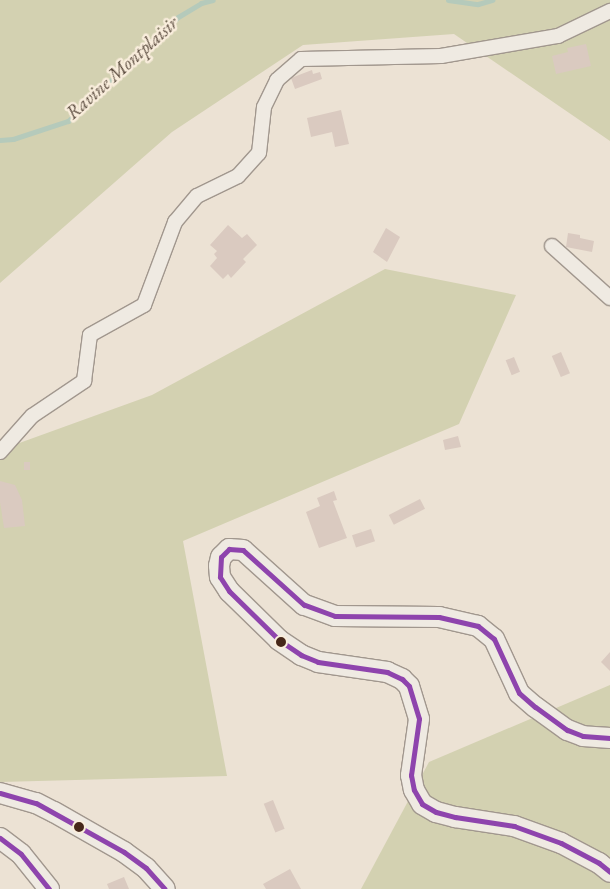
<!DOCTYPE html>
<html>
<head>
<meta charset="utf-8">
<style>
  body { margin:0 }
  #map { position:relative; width:610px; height:889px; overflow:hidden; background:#ece2d4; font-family:"EB Garamond",serif }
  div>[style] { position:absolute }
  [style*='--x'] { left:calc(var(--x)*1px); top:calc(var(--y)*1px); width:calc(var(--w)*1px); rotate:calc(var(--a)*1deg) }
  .green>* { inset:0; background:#d3d1b1 }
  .stream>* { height:5px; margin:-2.5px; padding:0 2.5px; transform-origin:2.5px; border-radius:2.5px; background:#b5cabb }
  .building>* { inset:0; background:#dacac0; transform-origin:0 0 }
  .roads { filter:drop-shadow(1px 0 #a1978e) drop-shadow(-1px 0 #a1978e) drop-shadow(0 1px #a1978e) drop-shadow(0 -1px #a1978e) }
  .street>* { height:14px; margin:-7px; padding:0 7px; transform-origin:7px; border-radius:7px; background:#efeae2 }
  .secondary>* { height:20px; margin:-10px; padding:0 10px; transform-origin:10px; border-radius:10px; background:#efeae2 }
  .bus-1>* { height:5px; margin:-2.5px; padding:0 2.5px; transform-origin:2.5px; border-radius:2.5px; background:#8e44ad }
  .dots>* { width:14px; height:14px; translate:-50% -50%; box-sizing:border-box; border:2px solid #f9eddc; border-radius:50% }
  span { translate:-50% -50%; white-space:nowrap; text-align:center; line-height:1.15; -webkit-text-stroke:5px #f9eddc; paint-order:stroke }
  .water-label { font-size:19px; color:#5c4d40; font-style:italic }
</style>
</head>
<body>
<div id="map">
  <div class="green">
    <i style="clip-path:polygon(0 0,610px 0,610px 141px,454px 34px,303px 45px,172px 132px,0 283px)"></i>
    <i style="clip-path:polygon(385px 269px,516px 295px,459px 424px,183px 541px,227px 776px,0 782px,0 450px,152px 395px)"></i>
    <i style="clip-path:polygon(610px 685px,610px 889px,361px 889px,429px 762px)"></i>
  </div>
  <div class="stream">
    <i style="--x:448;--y:0;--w:30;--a:8"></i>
    <i style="--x:478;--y:4;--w:15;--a:-16"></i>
    <i style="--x:0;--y:140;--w:13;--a:-4"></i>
    <i style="--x:13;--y:139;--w:58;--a:-18.1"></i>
    <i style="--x:68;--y:121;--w:151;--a:-43.4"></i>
    <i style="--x:178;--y:17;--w:27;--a:-31"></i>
    <i style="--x:201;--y:3;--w:12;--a:-14"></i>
  </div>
  <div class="building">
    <i style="clip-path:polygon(586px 44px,591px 66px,556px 74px,552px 56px,568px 52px,567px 48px)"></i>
    <i style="clip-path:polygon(312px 70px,313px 74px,320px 72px,322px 79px,295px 89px,291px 78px)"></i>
    <i style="clip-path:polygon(341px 110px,349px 144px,335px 147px,332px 132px,311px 137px,307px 118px)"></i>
    <i style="clip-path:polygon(228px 225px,242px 238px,247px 234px,257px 245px,243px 259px,246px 262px,231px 278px,228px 274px,223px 279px,210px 266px,217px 258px,214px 254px,217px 251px,210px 245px)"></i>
    <i style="clip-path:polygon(386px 228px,400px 237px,387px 262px,373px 252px)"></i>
    <i style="clip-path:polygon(568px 233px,580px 235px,580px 238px,594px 241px,592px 252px,566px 247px)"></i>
    <i style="left:561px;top:352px;width:23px;height:10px;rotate:67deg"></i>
    <i style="left:514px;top:357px;width:16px;height:9px;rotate:68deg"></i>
    <i style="clip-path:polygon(458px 436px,461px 447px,445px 450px,443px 440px)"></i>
    <i style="left:24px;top:462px;width:6px;height:8px"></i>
    <i style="clip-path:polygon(0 481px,15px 485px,22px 500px,25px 526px,4px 528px,0 502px)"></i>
    <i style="clip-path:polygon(334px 491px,337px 500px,333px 501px,347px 538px,319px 548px,306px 512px,320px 506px,317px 498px)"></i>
    <i style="left:420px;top:499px;width:11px;height:35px;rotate:63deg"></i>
    <i style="left:371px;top:529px;width:13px;height:20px;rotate:72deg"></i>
    <i style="clip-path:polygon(610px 652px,610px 671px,601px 662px)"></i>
    <i style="left:273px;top:800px;width:31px;height:10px;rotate:68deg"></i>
    <i style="clip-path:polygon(290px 869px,301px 889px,266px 889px,263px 884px)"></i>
    <i style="clip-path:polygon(124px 877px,129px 889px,109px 889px,107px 884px)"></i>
  </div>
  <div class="roads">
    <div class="street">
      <i style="--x:552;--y:246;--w:78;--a:41.9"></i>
      <i style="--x:0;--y:452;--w:48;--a:-48.4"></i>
      <i style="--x:32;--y:416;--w:63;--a:-33.9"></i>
      <i style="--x:84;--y:381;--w:46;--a:-82.6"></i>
      <i style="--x:90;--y:335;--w:62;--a:-29.1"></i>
      <i style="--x:144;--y:305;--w:89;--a:-69.5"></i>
      <i style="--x:175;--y:222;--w:34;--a:-50"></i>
      <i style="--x:197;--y:196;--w:46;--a:-26"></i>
      <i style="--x:238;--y:176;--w:31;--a:-48"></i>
      <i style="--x:259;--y:153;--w:46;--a:-83.8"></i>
      <i style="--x:264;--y:107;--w:30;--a:-64"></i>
      <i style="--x:277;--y:80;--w:32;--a:-41"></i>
      <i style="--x:301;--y:59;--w:140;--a:-1.2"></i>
      <i style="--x:441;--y:56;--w:119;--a:-9.7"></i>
      <i style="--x:558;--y:36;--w:58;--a:-25.7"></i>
    </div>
    <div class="secondary">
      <i style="--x:610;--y:738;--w:27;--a:-176"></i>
      <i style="--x:583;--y:736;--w:17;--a:-159"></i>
      <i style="--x:567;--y:730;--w:39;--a:-144"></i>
      <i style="--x:535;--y:707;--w:21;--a:-139"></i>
      <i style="--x:519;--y:693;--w:60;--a:-114.8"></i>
      <i style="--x:494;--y:639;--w:21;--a:-141"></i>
      <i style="--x:478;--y:626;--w:40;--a:-167"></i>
      <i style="--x:439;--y:617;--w:104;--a:-179.4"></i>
      <i style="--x:335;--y:616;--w:33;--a:-160"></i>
      <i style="--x:304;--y:605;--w:82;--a:-138"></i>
      <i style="--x:243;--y:550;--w:14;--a:-176"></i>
      <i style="--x:229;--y:549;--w:11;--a:135"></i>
      <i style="--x:221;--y:557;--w:9;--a:103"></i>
      <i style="--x:219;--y:566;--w:11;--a:85"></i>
      <i style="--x:220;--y:577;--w:17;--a:57"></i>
      <i style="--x:229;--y:591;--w:70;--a:44.4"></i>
      <i style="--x:279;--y:640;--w:27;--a:34"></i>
      <i style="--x:301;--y:655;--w:18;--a:22"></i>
      <i style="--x:318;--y:662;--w:70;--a:8.2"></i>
      <i style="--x:387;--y:672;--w:17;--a:25"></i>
      <i style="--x:402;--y:679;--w:10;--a:45"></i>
      <i style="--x:409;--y:686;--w:34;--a:73"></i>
      <i style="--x:419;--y:719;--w:57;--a:98.1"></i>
      <i style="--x:411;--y:775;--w:15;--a:79"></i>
      <i style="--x:414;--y:790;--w:16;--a:60"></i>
      <i style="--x:422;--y:804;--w:16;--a:30"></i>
      <i style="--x:436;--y:812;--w:20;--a:15"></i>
      <i style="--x:455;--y:817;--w:60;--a:8.7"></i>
      <i style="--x:514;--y:826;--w:50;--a:19.9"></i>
      <i style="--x:561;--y:843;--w:43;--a:27.8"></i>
      <i style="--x:599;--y:863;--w:14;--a:39"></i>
      <i style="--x:0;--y:793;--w:37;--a:16"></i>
      <i style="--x:36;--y:803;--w:20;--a:27"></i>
      <i style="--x:54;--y:812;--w:81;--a:29.7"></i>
      <i style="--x:124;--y:852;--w:27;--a:36"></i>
      <i style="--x:146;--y:868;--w:28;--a:48"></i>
      <i style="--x:0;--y:838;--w:26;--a:37"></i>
      <i style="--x:21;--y:854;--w:45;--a:51.3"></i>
    </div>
  </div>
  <div class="bus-1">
    <i style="--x:610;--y:738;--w:27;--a:-176"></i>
    <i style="--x:583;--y:736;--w:17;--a:-159"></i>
    <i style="--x:567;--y:730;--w:39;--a:-144"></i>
    <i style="--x:535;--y:707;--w:21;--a:-139"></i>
    <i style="--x:519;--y:693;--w:60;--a:-114.8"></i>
    <i style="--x:494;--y:639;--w:21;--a:-141"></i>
    <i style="--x:478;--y:626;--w:40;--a:-167"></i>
    <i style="--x:439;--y:617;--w:104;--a:-179.4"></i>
    <i style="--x:335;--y:616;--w:33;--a:-160"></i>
    <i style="--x:304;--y:605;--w:82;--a:-138"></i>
    <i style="--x:243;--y:550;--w:14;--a:-176"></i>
    <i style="--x:229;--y:549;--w:11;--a:135"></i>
    <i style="--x:221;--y:557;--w:20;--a:93"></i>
    <i style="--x:220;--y:577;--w:17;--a:57"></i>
    <i style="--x:229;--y:591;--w:70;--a:44.4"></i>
    <i style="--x:279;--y:640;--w:27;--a:34"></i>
    <i style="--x:301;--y:655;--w:18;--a:22"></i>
    <i style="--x:318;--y:662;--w:70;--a:8.2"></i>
    <i style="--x:387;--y:672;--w:17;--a:25"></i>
    <i style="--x:402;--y:679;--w:10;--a:45"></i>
    <i style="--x:409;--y:686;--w:34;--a:73"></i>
    <i style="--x:419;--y:719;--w:57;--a:98.1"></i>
    <i style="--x:411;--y:775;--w:15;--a:79"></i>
    <i style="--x:414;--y:790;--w:16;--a:60"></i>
    <i style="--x:422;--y:804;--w:16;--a:30"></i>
    <i style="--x:436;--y:812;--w:20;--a:15"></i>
    <i style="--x:455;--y:817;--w:60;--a:8.7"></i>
    <i style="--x:514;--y:826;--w:50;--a:19.9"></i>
    <i style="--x:561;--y:843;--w:43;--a:27.8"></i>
    <i style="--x:599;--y:863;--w:14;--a:39"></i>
    <i style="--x:0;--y:793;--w:37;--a:16"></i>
    <i style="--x:36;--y:803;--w:101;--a:29.1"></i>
    <i style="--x:124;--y:852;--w:27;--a:36"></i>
    <i style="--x:146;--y:868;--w:28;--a:48"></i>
    <i style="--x:0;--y:838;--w:26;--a:37"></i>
    <i style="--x:21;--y:854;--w:45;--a:51.3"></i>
  </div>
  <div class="dots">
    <i style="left:281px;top:642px;background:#46271a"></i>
    <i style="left:79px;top:827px;background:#46271a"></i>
  </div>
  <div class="water-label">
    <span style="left:122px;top:68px;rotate:-42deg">Ravine Montplaisir</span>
  </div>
</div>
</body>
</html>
